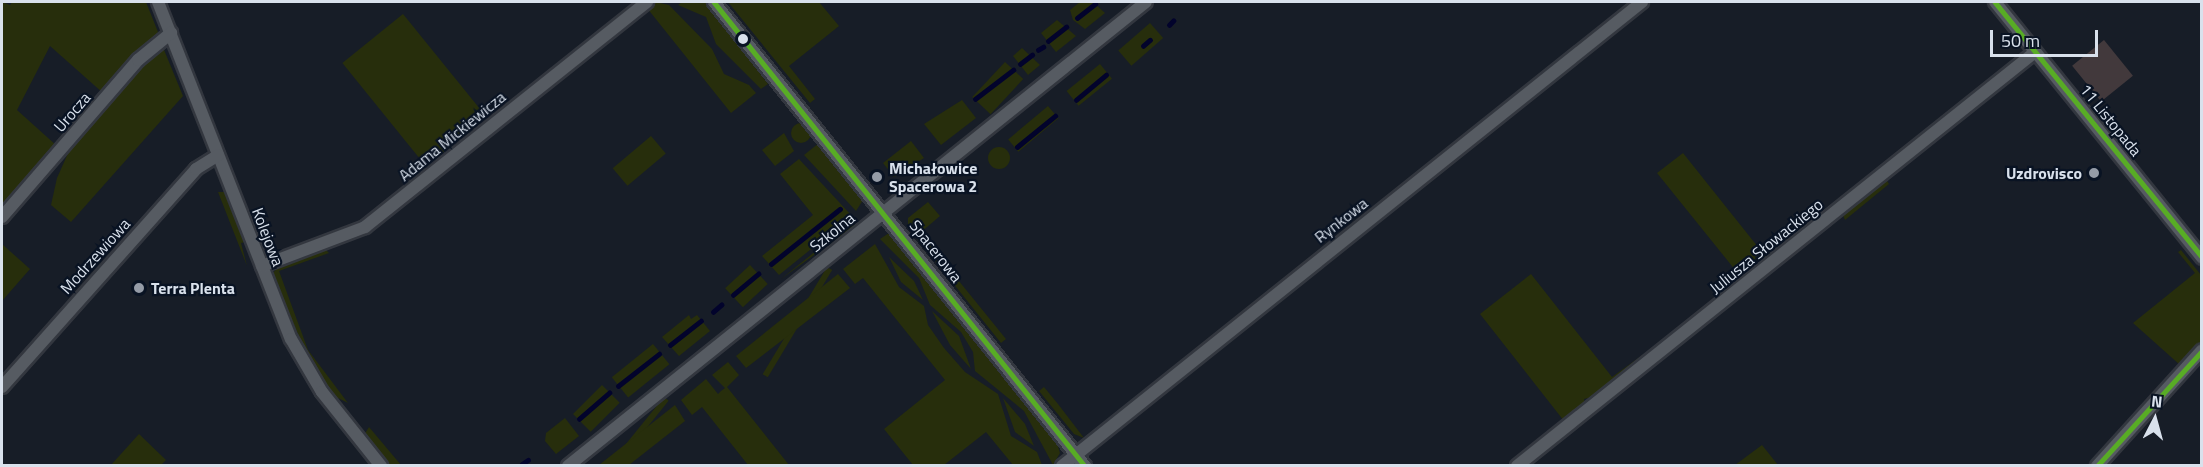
<!DOCTYPE html>
<html>
<head>
<meta charset="utf-8">
<style>
  body { margin:0 }
  #map { position:relative; width:2203px; height:467px; overflow:hidden; background:#171d27; font-family:"Titillium Web",sans-serif }
  div>[style] { position:absolute }
  [style*='--x'] { left:calc(var(--x)*1px); top:calc(var(--y)*1px); width:calc(var(--w)*1px); rotate:calc(var(--a)*1deg) }
  .green>* { inset:0; background:#272e0c; transform-origin:0 0 }
  .round { border-radius:50% }
  .stream>* { height:4.5px; margin:-2.25px; padding:0 2.25px; transform-origin:2.25px; border-radius:2.25px; background:#02032c }
  .building>* { inset:0; background:#42393c; transform-origin:0 0 }
  .roads { filter:drop-shadow(2px 0 #33373f) drop-shadow(-2px 0 #33373f) drop-shadow(0 2px #33373f) drop-shadow(0 -2px #33373f) }
  .street>* { height:12px; margin:-6px; padding:0 6px; transform-origin:6px; border-radius:6px; background:#565b62 }
  .bus-1>* { height:4.5px; margin:-2.25px; padding:0 2.25px; transform-origin:2.25px; border-radius:2.25px; background:#58ac25 }
  .dots>* { width:16px; height:16px; translate:-50% -50%; box-sizing:border-box; border:3px solid #091323; border-radius:50% }
  span { translate:-50% -50%; white-space:nowrap; text-align:center; line-height:1.15; -webkit-text-stroke:4.5px #091323; paint-order:stroke }
  .street-label { font-size:16px; color:#d9e1ec }
  .poi-label { font-size:16px; color:#d9e1ec; font-weight:700 }
  .left { translate:0 -50%; text-align:left }
  .right { translate:-100% -50%; text-align:right }
  .frame { position:absolute; inset:0; border:3px solid #d9e1ec; pointer-events:none }
  .north { position:absolute; left:2125px; top:389px; width:60px; height:60px; -webkit-text-stroke:4px #091323; paint-order:stroke; rotate:6deg; font-size:16px; font-weight:700; line-height:24px; text-align:center; color:#d9e1ec }
  .north::after { content:''; display:block; margin:auto; width:21px; height:27px; background:#d9e1ec; clip-path:polygon(50% 0,100% 100%,50% 72%,0 100%) }
  .scale { position:absolute; left:1990px; top:30px; width:108px; height:27px; box-sizing:border-box; border:3px solid #d9e1ec; border-top:0; padding-left:8px; font-size:18px; line-height:21px; white-space:nowrap; color:#d9e1ec; -webkit-text-stroke:4px #091323; paint-order:stroke }
</style>
</head>
<body>
<div id="map">
  <div class="green">
    <i style="clip-path:polygon(2px 2px,10px 5px,12px 2px,146px 2px,158px 32px,103px 93px,50px 46px,17px 110px,57px 146px,2px 205px)"></i>
    <i style="clip-path:polygon(655px 2px,669px 5px,712px 49px,724px 74px,749px 85px,756px 93px,731px 113px,647px 8px)"></i>
    <i style="clip-path:polygon(682px 2px,706px 2px,768px 84px,761px 89px,716px 44px,706px 17px,678px 5px)"></i>
    <i style="clip-path:polygon(728px 2px,819px 2px,839px 26px,789px 66px,815px 99px,810px 103px)"></i>
    <i style="clip-path:polygon(1080px 2px,1093px 2px,1105px 13px,1085px 29px,1073px 20px,1070px 10px)"></i>
    <i style="left:403px;top:14px;width:133px;height:78px;rotate:51deg"></i>
    <i style="clip-path:polygon(1057px 20px,1076px 36px,1056px 52px,1041px 33px)"></i>
    <i style="left:1150px;top:23px;width:20px;height:42px;rotate:49deg"></i>
    <i style="clip-path:polygon(162px 45px,183px 96px,71px 222px,51px 205px,57px 178px,73px 142px)"></i>
    <i style="clip-path:polygon(1022px 48px,1040px 65px,1028px 75px,1013px 56px)"></i>
    <i style="left:1005px;top:62px;width:25px;height:48px;rotate:43deg"></i>
    <i style="left:1100px;top:64px;width:19px;height:43px;rotate:51deg"></i>
    <i style="clip-path:polygon(962px 100px,976px 118px,941px 145px,924px 124px)"></i>
    <i style="left:1048px;top:106px;width:16px;height:52px;rotate:50deg"></i>
    <i class="round" style="left:791px;top:123px;width:20px;height:20px"></i>
    <i style="clip-path:polygon(784px 133px,794px 151px,775px 166px,762px 150px)"></i>
    <i style="left:651px;top:136px;width:23px;height:50px;rotate:50deg"></i>
    <i style="clip-path:polygon(911px 141px,924px 158px,894px 177px,883px 163px)"></i>
    <i style="clip-path:polygon(819px 143px,863px 200px,856px 211px,804px 155px)"></i>
    <i class="round" style="left:988px;top:147px;width:22px;height:22px"></i>
    <i style="clip-path:polygon(1683px 153px,1766px 257px,1758px 259px,1751px 266px,1754px 269px,1718px 299px,1740px 276px,1657px 173px)"></i>
    <i style="clip-path:polygon(799px 159px,852px 216px,779px 275px,762px 256px,813px 215px,780px 174px)"></i>
    <i style="clip-path:polygon(1886px 179px,1889px 184px,1845px 220px,1842px 213px)"></i>
    <i style="clip-path:polygon(218px 192px,226px 192px,245px 242px,241px 243px,247px 266px)"></i>
    <i style="clip-path:polygon(928px 202px,940px 216px,920px 233px,1006px 339px,1001px 343px,908px 227px,908px 218px)"></i>
    <i style="clip-path:polygon(855px 219px,854px 226px,781px 279px,843px 229px)"></i>
    <i style="clip-path:polygon(889px 233px,1056px 440px,1060px 453px,1053px 465px,1024px 411px,975px 371px,973px 352px,961px 332px,930px 305px,919px 278px,880px 239px)"></i>
    <i style="clip-path:polygon(2px 244px,30px 269px,2px 301px)"></i>
    <i style="clip-path:polygon(875px 244px,899px 287px,924px 306px,928px 325px,944px 348px,965px 372px,998px 394px,1011px 436px,1037px 452px,1042px 465px,1013px 465px,986px 432px,944px 465px,913px 465px,884px 429px,945px 380px,863px 278px,855px 284px,843px 269px)"></i>
    <i style="clip-path:polygon(325px 249px,329px 253px,279px 271px,308px 350px,348px 403px,334px 396px,311px 364px,272px 274px,279px 266px)"></i>
    <i style="clip-path:polygon(2181px 250px,2201px 275px,2202px 341px,2180px 365px,2133px 323px,2195px 273px,2178px 252px)"></i>
    <i style="clip-path:polygon(889px 257px,914px 281px,923px 300px,901px 282px)"></i>
    <i style="left:750px;top:265px;width:26px;height:34px;rotate:47deg"></i>
    <i style="left:827px;top:267px;width:6px;height:125px;rotate:31deg"></i>
    <i style="clip-path:polygon(838px 274px,850px 288px,746px 368px,736px 356px)"></i>
    <i style="clip-path:polygon(1531px 274px,1612px 377px,1648px 351px,1596px 396px,1584px 399px,1585px 404px,1564px 421px,1480px 314px)"></i>
    <i style="clip-path:polygon(932px 311px,959px 336px,971px 369px,950px 345px)"></i>
    <i style="clip-path:polygon(689px 315px,691px 319px,697px 315px,710px 331px,679px 356px,662px 337px)"></i>
    <i style="left:653px;top:344px;width:26px;height:53px;rotate:51deg"></i>
    <i style="clip-path:polygon(728px 362px,739px 375px,727px 387px,789px 465px,748px 465px,702px 407px,692px 415px,681px 400px,706px 379px,718px 394px,721px 391px,725px 388px,712px 375px)"></i>
    <i style="left:602px;top:385px;width:25px;height:41px;rotate:45deg"></i>
    <i style="clip-path:polygon(1044px 387px,1058px 404px,1084px 438px,1074px 434px,1039px 391px)"></i>
    <i style="left:664px;top:397px;width:6px;height:110px;rotate:39deg"></i>
    <i style="clip-path:polygon(1003px 398px,1025px 424px,1034px 446px,1015px 432px)"></i>
    <i style="clip-path:polygon(675px 405px,685px 421px,629px 465px,599px 465px)"></i>
    <i style="clip-path:polygon(565px 418px,579px 436px,556px 454px,545px 441px,546px 433px)"></i>
    <i style="clip-path:polygon(369px 427px,401px 465px,390px 465px,364px 435px)"></i>
    <i style="clip-path:polygon(139px 434px,166px 460px,161px 465px,111px 465px)"></i>
    <i style="clip-path:polygon(1762px 445px,1778px 465px,1735px 465px)"></i>
  </div>
  <div class="stream">
    <i style="--x:1077;--y:18;--w:23;--a:-38"></i>
    <i style="--x:1169;--y:25;--w:6;--a:-45"></i>
    <i style="--x:1048;--y:41;--w:23;--a:-38"></i>
    <i style="--x:1143;--y:46;--w:9;--a:-41"></i>
    <i style="--x:1038;--y:50;--w:6;--a:-31"></i>
    <i style="--x:1020;--y:64;--w:15;--a:-37"></i>
    <i style="--x:975;--y:99;--w:48;--a:-37.3"></i>
    <i style="--x:1076;--y:100;--w:39;--a:-40"></i>
    <i style="--x:1017;--y:147;--w:49;--a:-39.2"></i>
    <i style="--x:771;--y:264;--w:88;--a:-38.6"></i>
    <i style="--x:733;--y:295;--w:33;--a:-40"></i>
    <i style="--x:713;--y:312;--w:11;--a:-41"></i>
    <i style="--x:670;--y:345;--w:39;--a:-38"></i>
    <i style="--x:618;--y:386;--w:52;--a:-38"></i>
    <i style="--x:579;--y:419;--w:40;--a:-41"></i>
    <i style="--x:522;--y:464;--w:7;--a:-34"></i>
  </div>
  <div class="building">
    <i style="left:2104px;top:40px;width:46px;height:41px;rotate:51deg"></i>
  </div>
  <div class="roads">
    <div class="street">
      <i style="--x:158;--y:2;--w:362;--a:68.5"></i>
      <i style="--x:291;--y:339;--w:61;--a:59.7"></i>
      <i style="--x:322;--y:392;--w:95;--a:51.4"></i>
      <i style="--x:714;--y:2;--w:594;--a:51.36"></i>
      <i style="--x:1995;--y:2;--w:329;--a:51"></i>
      <i style="--x:2;--y:217;--w:208;--a:-49.1"></i>
      <i style="--x:138;--y:60;--w:43;--a:-39.3"></i>
      <i style="--x:262;--y:266;--w:110;--a:-20.7"></i>
      <i style="--x:365;--y:227;--w:361;--a:-38.6"></i>
      <i style="--x:2;--y:387;--w:292;--a:-48.3"></i>
      <i style="--x:196;--y:169;--w:26;--a:-32"></i>
      <i style="--x:568;--y:466;--w:741;--a:-38.76"></i>
      <i style="--x:1062;--y:466;--w:743;--a:-38.66"></i>
      <i style="--x:1517;--y:466;--w:663;--a:-38.63"></i>
      <i style="--x:2097;--y:466;--w:156;--a:-47.8"></i>
    </div>
  </div>
  <div class="bus-1">
    <i style="--x:714;--y:2;--w:594;--a:51.36"></i>
    <i style="--x:1995;--y:2;--w:328;--a:50.9"></i>
    <i style="--x:2097;--y:466;--w:156;--a:-47.6"></i>
  </div>
  <div class="dots">
    <i style="left:743px;top:39px;background:#d9e1ec"></i>
    <i style="left:2094px;top:173px;background:#959ca7"></i>
    <i style="left:877px;top:177px;background:#959ca7"></i>
    <i style="left:139px;top:288px;background:#959ca7"></i>
  </div>
  <div class="street-label">
    <span style="left:72px;top:112px;rotate:-49deg">Urocza</span>
    <span style="left:2111px;top:120px;rotate:51deg">11 Listopada</span>
    <span style="left:452px;top:136px;rotate:-39deg">Adama Mickiewicza</span>
    <span style="left:1341px;top:220px;rotate:-38deg">Rynkowa</span>
    <span style="left:832px;top:232px;rotate:-39deg">Szkolna</span>
    <span style="left:268px;top:237px;rotate:69deg">Kolejowa</span>
    <span style="left:1766px;top:246px;rotate:-39deg">Juliusza Słowackiego</span>
    <span style="left:936px;top:251px;rotate:52deg">Spacerowa</span>
    <span style="left:95px;top:256px;rotate:-48deg">Modrzewiowa</span>
  </div>
  <div class="poi-label">
    <span class="left" style="left:889px;top:177px">Michałowice<br>Spacerowa 2</span>
    <span class="right" style="left:2082px;top:173px">Uzdrovisco</span>
    <span class="left" style="left:151px;top:288px">Terra Plenta</span>
  </div>
  <div class="frame"></div>
  <div class="north">N</div>
  <div class="scale">50 m</div>
</div>
</body>
</html>
